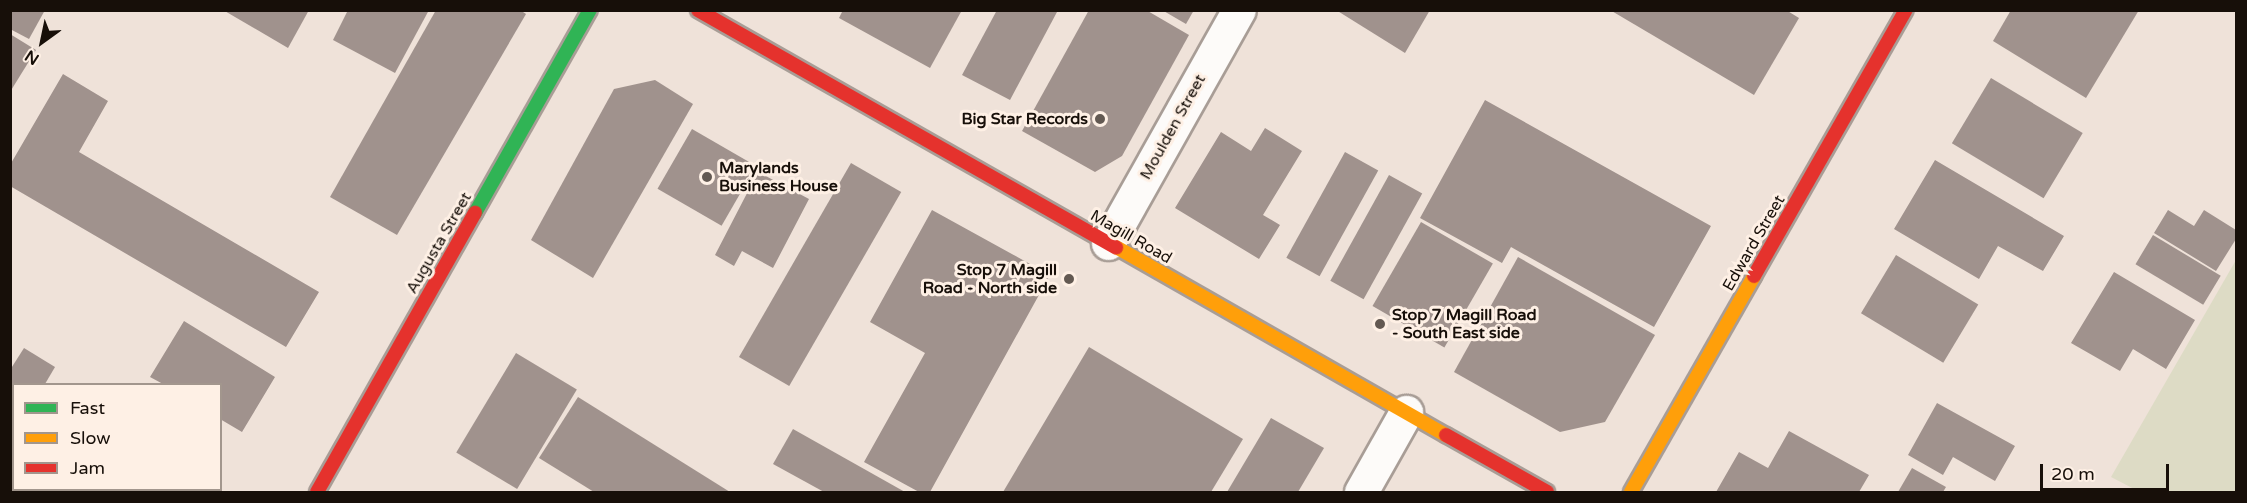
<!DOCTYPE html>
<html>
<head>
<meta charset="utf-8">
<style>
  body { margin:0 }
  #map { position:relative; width:2247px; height:503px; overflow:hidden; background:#efe2d9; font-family:"Varela Round",sans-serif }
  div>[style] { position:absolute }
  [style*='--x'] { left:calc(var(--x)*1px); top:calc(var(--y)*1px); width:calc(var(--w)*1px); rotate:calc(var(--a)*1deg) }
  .green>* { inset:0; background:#dddbc5 }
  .building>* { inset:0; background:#a0928d; transform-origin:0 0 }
  .roads { filter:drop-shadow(2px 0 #a89d96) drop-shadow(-2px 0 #a89d96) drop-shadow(0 2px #a89d96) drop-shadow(0 -2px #a89d96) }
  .street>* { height:33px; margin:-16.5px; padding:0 16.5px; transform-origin:16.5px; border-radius:16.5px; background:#fdfbf9 }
  .fast>* { height:14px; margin:-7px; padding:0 7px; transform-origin:7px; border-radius:7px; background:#30b455 }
  .slow>* { height:14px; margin:-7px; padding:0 7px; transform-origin:7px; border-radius:7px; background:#ff9f0a }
  .jam>* { height:14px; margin:-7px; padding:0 7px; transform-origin:7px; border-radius:7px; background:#e5322d }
  .dots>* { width:16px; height:16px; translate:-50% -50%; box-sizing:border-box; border:3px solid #fef0e5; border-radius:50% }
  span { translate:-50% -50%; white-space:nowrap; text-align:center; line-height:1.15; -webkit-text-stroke:6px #fef0e5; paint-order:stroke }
  .poi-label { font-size:16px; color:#170f09; font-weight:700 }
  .right { translate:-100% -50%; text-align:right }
  .left { translate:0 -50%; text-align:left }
  .street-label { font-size:16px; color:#170f09 }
  .frame { position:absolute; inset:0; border:12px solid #170f09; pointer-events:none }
  .legend { position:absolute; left:12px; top:383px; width:210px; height:108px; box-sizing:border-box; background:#fef0e5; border:2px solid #a2968d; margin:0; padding:8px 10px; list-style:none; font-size:18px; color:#170f09 }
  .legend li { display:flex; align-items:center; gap:12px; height:30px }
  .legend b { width:30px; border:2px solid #a2968d }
  .north { position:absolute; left:12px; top:12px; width:60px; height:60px; -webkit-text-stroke:4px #fef0e5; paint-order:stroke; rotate:213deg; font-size:16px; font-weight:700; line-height:24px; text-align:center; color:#170f09 }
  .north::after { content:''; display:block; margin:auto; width:21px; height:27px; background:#170f09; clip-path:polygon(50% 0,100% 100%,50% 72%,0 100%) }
  .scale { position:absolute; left:2040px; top:464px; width:129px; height:27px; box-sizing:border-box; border:3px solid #170f09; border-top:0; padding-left:8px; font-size:18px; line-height:21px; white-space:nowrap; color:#170f09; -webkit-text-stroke:4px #fef0e5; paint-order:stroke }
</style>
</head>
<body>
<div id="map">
  <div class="green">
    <i style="clip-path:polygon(2236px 260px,2236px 492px,2140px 492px,2111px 477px)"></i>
  </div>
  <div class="building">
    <i style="clip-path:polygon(10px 10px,45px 10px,29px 39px,10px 29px)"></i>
    <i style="clip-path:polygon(223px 10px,309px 10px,288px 48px)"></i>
    <i style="clip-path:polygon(348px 10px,429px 10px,395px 73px,333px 40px)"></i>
    <i style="clip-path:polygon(436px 10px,520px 10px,526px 14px,397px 235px,330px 197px)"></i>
    <i style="clip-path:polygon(843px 10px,962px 10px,930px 68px,839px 18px)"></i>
    <i style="clip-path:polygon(997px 10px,1057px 12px,1010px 100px,962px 75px)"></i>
    <i style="clip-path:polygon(1089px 10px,1146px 10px,1189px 35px,1122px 156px,1095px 172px,1022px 131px)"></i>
    <i style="clip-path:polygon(1162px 10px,1194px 10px,1186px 24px)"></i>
    <i style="clip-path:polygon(1336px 10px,1430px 10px,1405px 53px)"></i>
    <i style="clip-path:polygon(1610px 10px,1786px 10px,1799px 18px,1754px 95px)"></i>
    <i style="clip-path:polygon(2011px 10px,2139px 10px,2086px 98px,1993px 41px)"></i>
    <i style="clip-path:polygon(10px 34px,36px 50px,10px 92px)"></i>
    <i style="clip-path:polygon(63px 74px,108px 101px,79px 152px,319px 292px,286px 347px,10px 186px,10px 165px)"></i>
    <i style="left:1991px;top:78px;width:107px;height:76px;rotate:31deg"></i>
    <i style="clip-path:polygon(655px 80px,693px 104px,593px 278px,531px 240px,614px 89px)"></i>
    <i style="clip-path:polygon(1485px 100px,1711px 226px,1654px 327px,1511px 247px,1502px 263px,1420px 218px)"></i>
    <i style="clip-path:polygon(1265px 128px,1302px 151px,1263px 215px,1280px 225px,1259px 259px,1175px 208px,1221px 132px,1251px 151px)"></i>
    <i style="left:692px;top:129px;width:74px;height:69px;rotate:30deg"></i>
    <i style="left:1345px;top:152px;width:38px;height:121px;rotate:29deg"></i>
    <i style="clip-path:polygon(1935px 160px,2064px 236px,2043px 271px,1998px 246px,1979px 279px,1894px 229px)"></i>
    <i style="left:851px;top:163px;width:58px;height:224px;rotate:30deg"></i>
    <i style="clip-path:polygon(758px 172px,809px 199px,773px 268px,742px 251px,734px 266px,715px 255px)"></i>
    <i style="left:1389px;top:175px;width:38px;height:121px;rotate:29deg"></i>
    <i style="clip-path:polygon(932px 210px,1050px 275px,930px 492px,919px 492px,864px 462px,925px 353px,870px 322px)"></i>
    <i style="clip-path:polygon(2168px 210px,2194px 226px,2204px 210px,2236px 230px,2236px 239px,2216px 271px,2154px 233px)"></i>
    <i style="left:1421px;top:222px;width:83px;height:97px;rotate:30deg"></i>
    <i style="left:2153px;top:235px;width:79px;height:34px;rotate:31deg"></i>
    <i style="left:1896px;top:255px;width:96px;height:68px;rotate:31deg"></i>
    <i style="clip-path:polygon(1518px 257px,1655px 335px,1605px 422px,1560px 432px,1454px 372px)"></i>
    <i style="clip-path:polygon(2114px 272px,2195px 320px,2166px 369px,2133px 349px,2120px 371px,2071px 343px)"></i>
    <i style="clip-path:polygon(184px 321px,275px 377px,242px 432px,220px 419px,220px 384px,163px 384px,150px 377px)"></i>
    <i style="clip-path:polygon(1089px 347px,1243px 439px,1211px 492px,1003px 492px)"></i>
    <i style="clip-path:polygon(24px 348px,55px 367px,45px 384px,10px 385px,10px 370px)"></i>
    <i style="left:516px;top:353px;width:71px;height:116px;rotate:31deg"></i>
    <i style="clip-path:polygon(578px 397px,730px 492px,594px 492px,539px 458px)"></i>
    <i style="clip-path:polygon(1937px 403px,2015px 446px,1995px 481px,1953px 457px,1943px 475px,1908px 455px)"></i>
    <i style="clip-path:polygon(1271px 418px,1324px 448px,1298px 492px,1227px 492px)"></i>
    <i style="clip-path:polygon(793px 429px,905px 492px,824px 492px,773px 464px)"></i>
    <i style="clip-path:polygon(1789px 431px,1869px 475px,1859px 492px,1716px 492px,1739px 452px,1768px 468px)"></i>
    <i style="clip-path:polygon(1912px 468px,1946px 487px,1943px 492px,1898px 492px)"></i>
  </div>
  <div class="roads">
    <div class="street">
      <i style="--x:1108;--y:243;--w:267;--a:-60.7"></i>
      <i style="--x:1361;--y:492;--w:92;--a:-60.6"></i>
    </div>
    <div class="fast">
      <i style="--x:475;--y:213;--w:233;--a:-60.5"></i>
    </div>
    <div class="slow">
      <i style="--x:1116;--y:247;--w:380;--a:29.7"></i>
      <i style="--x:1631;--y:492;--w:249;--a:-60.3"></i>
    </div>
    <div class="jam">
      <i style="--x:698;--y:10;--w:481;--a:29.6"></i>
      <i style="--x:1754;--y:276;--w:306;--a:-60.3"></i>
      <i style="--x:1446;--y:435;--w:116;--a:29.4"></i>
      <i style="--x:317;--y:492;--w:321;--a:-60.5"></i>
    </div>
  </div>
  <div class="dots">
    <i style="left:1100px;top:119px;background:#635952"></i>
    <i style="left:707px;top:177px;background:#635952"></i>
    <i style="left:1069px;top:279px;background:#635952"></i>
    <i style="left:1380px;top:324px;background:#635952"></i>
  </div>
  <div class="poi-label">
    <span class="right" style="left:1088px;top:119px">Big Star Records</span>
    <span class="left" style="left:719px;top:177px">Marylands<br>Business House</span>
    <span class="right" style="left:1057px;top:279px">Stop 7 Magill<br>Road - North side</span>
    <span class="left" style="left:1392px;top:324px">Stop 7 Magill Road<br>- South East side</span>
  </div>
  <div class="street-label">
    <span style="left:1173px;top:127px;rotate:-61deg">Moulden Street</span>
    <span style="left:1131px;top:237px;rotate:30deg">Magill Road</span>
    <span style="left:439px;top:243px;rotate:-60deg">Augusta Street</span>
    <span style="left:1754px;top:243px;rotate:-60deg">Edward Street</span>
  </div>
  <div class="frame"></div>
  <ul class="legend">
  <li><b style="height:8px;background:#30b455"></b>Fast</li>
  <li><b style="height:8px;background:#ff9f0a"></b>Slow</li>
  <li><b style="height:8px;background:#e5322d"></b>Jam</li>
  </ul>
  <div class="north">N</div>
  <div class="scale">20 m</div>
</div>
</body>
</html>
